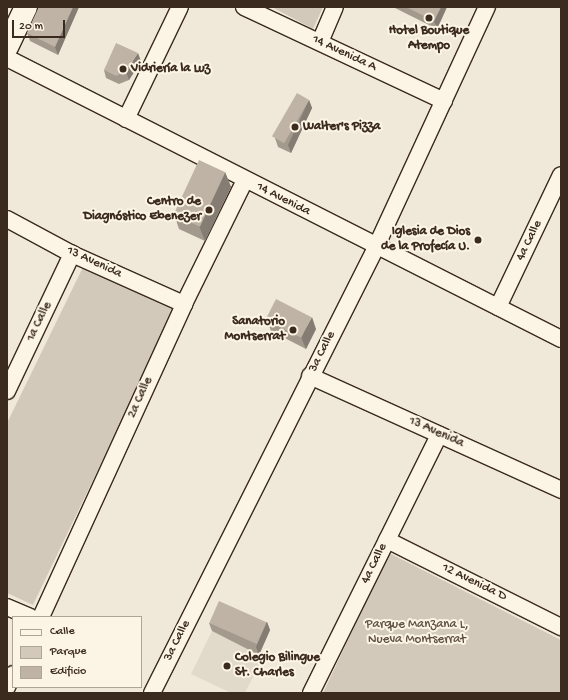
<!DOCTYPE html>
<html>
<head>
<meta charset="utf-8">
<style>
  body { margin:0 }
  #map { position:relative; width:568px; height:700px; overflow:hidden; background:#f0e9d9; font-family:"Gochi Hand",sans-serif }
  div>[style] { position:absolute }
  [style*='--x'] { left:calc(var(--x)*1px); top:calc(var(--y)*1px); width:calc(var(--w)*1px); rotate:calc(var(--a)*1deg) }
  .built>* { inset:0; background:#e1d9c9 }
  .green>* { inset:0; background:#d2c9ba }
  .roads { filter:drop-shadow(1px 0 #3b2a1e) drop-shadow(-1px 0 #3b2a1e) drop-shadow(0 1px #3b2a1e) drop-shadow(0 -1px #3b2a1e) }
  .minor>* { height:16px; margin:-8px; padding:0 8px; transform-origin:8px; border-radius:8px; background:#fcf5e5 }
  .primary>* { height:22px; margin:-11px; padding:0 11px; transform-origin:11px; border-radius:11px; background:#fcf5e5 }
  .wall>* { inset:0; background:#a39a8d }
  .shaded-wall>* { inset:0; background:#857d73 }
  .building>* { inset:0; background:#beb3a4; transform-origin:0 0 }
  .dots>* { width:11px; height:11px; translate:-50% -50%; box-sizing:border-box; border:2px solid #fcf5e5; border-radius:50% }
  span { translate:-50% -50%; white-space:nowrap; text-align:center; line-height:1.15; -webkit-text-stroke:4px #fcf5e5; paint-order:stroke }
  .poi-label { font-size:13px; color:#3b2a1e; font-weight:700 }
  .left { translate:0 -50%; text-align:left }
  .right { translate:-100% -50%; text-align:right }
  .street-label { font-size:13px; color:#3b2a1e }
  .park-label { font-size:13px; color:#615245 }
  .frame { position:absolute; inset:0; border:8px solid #3b2a1e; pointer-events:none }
  .legend { position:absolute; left:12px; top:616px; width:130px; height:72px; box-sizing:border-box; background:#fcf5e5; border:1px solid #afa495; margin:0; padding:5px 7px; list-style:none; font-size:12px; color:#3b2a1e }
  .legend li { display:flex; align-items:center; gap:8px; height:20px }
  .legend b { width:20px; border:1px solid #afa495 }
  .scale { position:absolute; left:12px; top:20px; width:53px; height:18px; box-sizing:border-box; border:2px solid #3b2a1e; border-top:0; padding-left:5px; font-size:12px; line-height:14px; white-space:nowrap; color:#3b2a1e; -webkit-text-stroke:3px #fcf5e5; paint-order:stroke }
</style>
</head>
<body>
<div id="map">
  <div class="built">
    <i style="clip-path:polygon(212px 631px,263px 657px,245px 693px,231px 693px,191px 674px)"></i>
  </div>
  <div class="green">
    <i style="clip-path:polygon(272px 7px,323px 7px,313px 29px)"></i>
    <i style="clip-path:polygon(86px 261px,177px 305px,33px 605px,7px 593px,7px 423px)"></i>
    <i style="clip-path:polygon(389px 553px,561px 640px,561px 693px,323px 693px)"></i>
  </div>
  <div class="roads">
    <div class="minor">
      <i style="--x:244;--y:7;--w:221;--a:25.2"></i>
      <i style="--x:320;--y:42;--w:38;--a:-67"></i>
      <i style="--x:7;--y:58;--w:621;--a:26.9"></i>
      <i style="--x:126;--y:119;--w:124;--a:-64.3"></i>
      <i style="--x:7;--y:219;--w:74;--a:28.3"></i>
      <i style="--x:72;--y:254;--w:123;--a:24.1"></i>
      <i style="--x:498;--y:307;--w:146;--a:-64.5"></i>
      <i style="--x:310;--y:376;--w:276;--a:24.4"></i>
      <i style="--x:7;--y:391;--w:152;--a:-64.6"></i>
      <i style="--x:387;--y:540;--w:195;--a:26.6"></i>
      <i style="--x:7;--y:607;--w:25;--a:23"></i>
      <i style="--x:41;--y:617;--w:344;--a:-65.4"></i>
      <i style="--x:184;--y:304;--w:138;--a:-63.8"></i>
      <i style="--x:7;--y:687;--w:14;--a:-65"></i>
      <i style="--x:152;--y:693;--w:499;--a:-63.3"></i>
      <i style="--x:376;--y:247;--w:264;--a:-65.2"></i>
      <i style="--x:311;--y:693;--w:288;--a:-63.6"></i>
    </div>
    <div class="primary">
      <i style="--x:7;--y:47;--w:44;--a:-64.6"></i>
    </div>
  </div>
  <div class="wall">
    <i style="clip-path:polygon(39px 7px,79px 7px,58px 55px,30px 41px,27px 33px)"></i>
    <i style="clip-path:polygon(393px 7px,447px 7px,437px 29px)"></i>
    <i style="clip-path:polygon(141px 61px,129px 80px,119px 84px,106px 78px,104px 70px)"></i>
    <i style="clip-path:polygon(309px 100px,312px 108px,291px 153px,278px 147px,275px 138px)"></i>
    <i style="clip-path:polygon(225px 172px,231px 187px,205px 241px,179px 229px,174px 214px)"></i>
    <i style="clip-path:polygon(267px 320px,316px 329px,306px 349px,271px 331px)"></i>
    <i style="clip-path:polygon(267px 622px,270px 630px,259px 655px,212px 631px,209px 623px)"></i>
  </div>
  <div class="shaded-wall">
    <i style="clip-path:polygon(73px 7px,79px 7px,58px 55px,55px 47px)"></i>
    <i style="clip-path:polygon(441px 7px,447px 7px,437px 29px,434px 21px)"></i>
    <i style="clip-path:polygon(138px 53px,141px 61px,129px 80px,126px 71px)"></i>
    <i style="clip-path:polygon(309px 100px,312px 108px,291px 153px,288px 145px)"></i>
    <i style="clip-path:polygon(225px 172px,231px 187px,205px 241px,199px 226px)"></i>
    <i style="clip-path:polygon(312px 317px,316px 329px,306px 349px,301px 337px)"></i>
    <i style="clip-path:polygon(267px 622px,270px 630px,259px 655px,256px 647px)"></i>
  </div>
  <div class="building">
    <i style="clip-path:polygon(39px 7px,73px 7px,55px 47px,27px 33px)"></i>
    <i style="clip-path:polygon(406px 7px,441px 7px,434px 21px)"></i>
    <i style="clip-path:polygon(116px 43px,138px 53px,126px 71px,116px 76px,104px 70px)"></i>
    <i style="left:297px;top:93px;width:14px;height:50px;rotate:30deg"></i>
    <i style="left:199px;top:160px;width:29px;height:60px;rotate:25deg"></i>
    <i style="left:276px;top:299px;width:40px;height:23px;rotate:27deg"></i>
    <i style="left:219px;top:601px;width:52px;height:24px;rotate:24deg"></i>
  </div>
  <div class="dots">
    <i style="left:429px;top:18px;background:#3b2a1e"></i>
    <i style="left:123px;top:69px;background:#3b2a1e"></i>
    <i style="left:295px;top:127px;background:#3b2a1e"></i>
    <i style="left:209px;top:210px;background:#3b2a1e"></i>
    <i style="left:478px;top:240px;background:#3b2a1e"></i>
    <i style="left:293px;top:330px;background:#3b2a1e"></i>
    <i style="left:227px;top:666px;background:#3b2a1e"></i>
  </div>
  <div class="poi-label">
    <span style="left:429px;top:39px">Hotel Boutique<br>Atempo</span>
    <span class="left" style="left:131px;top:69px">Vidriería la Luz</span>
    <span class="left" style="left:303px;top:127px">Walter's Pizza</span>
    <span class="right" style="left:201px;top:210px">Centro de<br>Diagnóstico Ebenezer</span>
    <span class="right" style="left:470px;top:240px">Iglesia de Dios<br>de la Profecía U.</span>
    <span class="right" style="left:285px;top:330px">Sanatorio<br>Montserrat</span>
    <span class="left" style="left:235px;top:666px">Colegio Bilingue<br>St. Charles</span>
  </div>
  <div class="street-label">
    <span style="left:344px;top:54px;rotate:25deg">14 Avenida A</span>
    <span style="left:283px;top:200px;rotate:27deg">14 Avenida</span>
    <span style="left:530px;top:241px;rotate:-64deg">4a Calle</span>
    <span style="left:94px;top:263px;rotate:25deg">13 Avenida</span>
    <span style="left:40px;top:322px;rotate:-64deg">1a Calle</span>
    <span style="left:323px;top:352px;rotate:-63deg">3a Calle</span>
    <span style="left:141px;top:398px;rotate:-66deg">2a Calle</span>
    <span style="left:436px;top:433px;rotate:24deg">13 Avenida</span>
    <span style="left:375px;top:564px;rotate:-64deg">4a Calle</span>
    <span style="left:474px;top:583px;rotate:26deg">12 Avenida D</span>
    <span style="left:178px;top:641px;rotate:-63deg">3a Calle</span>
  </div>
  <div class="park-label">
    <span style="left:417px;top:633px">Parque Manzana L,<br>Nueva Montserrat</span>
  </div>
  <div class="frame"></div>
  <ul class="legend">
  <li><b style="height:5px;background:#fcf5e5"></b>Calle</li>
  <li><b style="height:11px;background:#d2c9ba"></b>Parque</li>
  <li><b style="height:11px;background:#beb3a4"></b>Edificio</li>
  </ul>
  <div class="scale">20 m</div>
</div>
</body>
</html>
